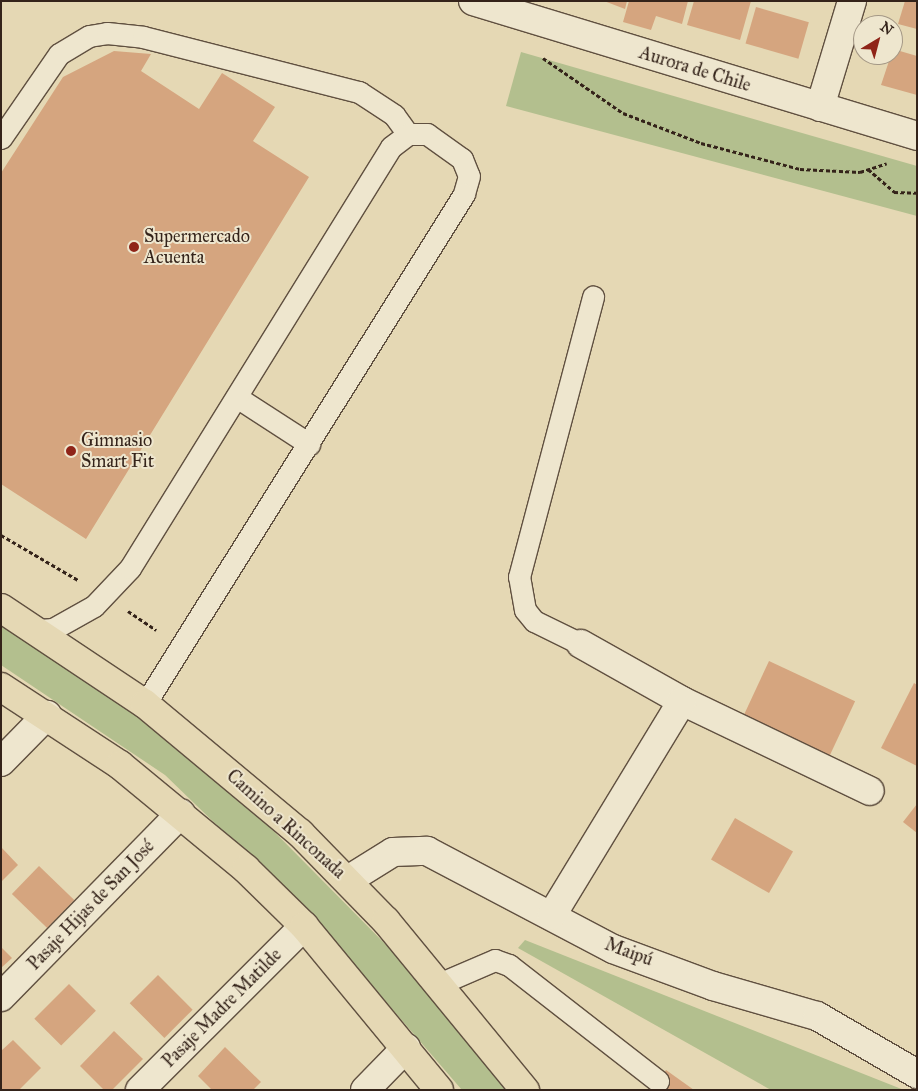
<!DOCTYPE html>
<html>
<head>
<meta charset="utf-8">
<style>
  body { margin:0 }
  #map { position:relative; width:918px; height:1091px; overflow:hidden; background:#e5d8b4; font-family:"IM FELL Great Primer",serif }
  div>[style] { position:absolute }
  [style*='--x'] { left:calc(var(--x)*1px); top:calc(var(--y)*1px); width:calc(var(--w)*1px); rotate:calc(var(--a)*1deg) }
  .green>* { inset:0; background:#b3bf8e }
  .building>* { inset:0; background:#d5a57f; transform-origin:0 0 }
  .path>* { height:3px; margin-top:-1.5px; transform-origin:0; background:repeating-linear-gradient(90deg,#34231a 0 4px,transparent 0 6.5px) }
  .roads { filter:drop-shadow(1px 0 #605040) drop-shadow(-1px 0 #605040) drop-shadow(0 1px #605040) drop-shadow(0 -1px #605040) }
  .lane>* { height:21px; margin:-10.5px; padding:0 10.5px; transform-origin:10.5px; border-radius:10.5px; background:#eee6ce }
  .street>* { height:28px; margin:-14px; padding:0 14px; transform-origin:14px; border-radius:14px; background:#eee6ce }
  .primary>* { height:28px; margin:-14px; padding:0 14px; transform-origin:14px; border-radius:14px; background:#e5d8b4 }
  .dots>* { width:14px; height:14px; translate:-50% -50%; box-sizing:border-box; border:2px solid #eee6ce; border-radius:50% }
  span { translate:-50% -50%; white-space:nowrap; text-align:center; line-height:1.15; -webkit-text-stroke:4px #eee6ce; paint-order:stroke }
  .street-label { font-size:18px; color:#34231a }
  .poi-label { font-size:18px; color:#34231a }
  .left { translate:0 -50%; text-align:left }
  .frame { position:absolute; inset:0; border:2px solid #34231a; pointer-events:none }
  .north { position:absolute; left:853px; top:15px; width:50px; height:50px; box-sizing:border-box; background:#eee6ce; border:1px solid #a49886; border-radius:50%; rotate:37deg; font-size:14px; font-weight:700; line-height:20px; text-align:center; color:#34231a }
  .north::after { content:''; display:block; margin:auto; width:18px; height:22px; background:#8f2418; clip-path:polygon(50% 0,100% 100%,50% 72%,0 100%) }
</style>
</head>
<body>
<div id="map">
  <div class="green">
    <i style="clip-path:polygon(521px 52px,917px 166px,917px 216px,506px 106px)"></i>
    <i style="clip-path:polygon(1px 623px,52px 654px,221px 778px,402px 961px,506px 1090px,462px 1090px,317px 922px,165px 775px,1px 665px)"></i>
    <i style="clip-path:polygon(525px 940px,904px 1090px,771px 1090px,518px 948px)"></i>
  </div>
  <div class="building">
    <i style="clip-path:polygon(604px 1px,627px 1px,625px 9px)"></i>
    <i style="clip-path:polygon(629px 1px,688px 1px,682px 24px,656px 16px,651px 30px,623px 22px)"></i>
    <i style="clip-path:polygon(694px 1px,751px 1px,740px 40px,687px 25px)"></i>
    <i style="clip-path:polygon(905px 1px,917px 1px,917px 29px,898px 24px)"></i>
    <i style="left:756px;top:7px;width:55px;height:38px;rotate:16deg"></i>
    <i style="clip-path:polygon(893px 49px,917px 56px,917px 95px,881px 85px)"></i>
    <i style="clip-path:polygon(114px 51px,151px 54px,141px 71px,199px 109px,222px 73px,275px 107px,253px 141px,309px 177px,86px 539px,1px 484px,1px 173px,63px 77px)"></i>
    <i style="left:769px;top:661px;width:95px;height:60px;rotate:25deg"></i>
    <i style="clip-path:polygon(914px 683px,917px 685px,917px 766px,881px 748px)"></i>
    <i style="clip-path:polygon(917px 804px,917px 833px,903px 822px)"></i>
    <i style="left:735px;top:818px;width:67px;height:48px;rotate:30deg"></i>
    <i style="clip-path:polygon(1px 847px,18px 865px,1px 882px)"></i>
    <i style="left:39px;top:866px;width:49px;height:39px;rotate:44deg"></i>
    <i style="clip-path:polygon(1px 947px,12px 958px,1px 968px)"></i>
    <i style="left:158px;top:975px;width:49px;height:40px;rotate:45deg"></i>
    <i style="left:69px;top:984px;width:38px;height:49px;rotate:45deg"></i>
    <i style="clip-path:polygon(114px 1031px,143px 1059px,112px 1090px,104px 1090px,80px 1066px)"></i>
    <i style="clip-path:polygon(13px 1040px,41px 1068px,19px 1090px,1px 1090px,1px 1051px)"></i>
    <i style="clip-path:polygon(225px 1047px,261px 1082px,253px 1090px,212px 1090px,198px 1076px)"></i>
    <i style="clip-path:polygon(666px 1070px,694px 1090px,652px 1090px)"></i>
  </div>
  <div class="path">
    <i style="--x:543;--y:58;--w:97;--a:34.5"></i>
    <i style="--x:623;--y:113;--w:84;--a:21"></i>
    <i style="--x:701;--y:143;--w:102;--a:14.7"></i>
    <i style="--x:800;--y:169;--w:60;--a:2.9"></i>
    <i style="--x:860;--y:172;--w:28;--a:-18"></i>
    <i style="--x:868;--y:169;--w:35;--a:41"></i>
    <i style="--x:894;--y:192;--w:23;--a:2"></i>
    <i style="--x:1;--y:535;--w:89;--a:30.3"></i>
    <i style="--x:128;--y:611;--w:34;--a:34"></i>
  </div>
  <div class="roads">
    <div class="lane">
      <i style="--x:1;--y:138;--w:102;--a:-55.4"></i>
      <i style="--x:59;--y:54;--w:35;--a:-31"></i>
      <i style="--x:89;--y:36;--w:18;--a:-9"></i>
      <i style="--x:107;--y:33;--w:36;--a:6"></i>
      <i style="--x:143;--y:37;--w:223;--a:14.3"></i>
      <i style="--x:359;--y:92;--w:42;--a:33.3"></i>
      <i style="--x:394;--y:115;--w:24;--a:54"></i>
      <i style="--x:238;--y:398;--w:85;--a:32.9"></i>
      <i style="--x:39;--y:630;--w:14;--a:-4"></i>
      <i style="--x:53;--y:629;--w:47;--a:-29.3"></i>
      <i style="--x:94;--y:606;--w:52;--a:-46.5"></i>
      <i style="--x:130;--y:568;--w:495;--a:-58.2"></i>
      <i style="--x:391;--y:147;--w:21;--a:-37"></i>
      <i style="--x:408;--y:134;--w:19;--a:0"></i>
      <i style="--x:427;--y:134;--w:43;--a:35.5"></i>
      <i style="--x:462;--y:159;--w:18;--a:68"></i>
      <i style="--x:469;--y:176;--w:19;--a:106"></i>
      <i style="--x:464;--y:194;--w:602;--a:122.03"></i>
      <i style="--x:581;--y:644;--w:52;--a:-153.9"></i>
      <i style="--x:534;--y:621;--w:14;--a:-129"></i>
      <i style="--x:525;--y:610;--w:34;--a:-100"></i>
      <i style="--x:519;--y:577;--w:290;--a:-75.2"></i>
      <i style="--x:439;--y:984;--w:61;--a:-23.2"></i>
      <i style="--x:495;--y:960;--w:15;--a:20"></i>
      <i style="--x:509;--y:965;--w:189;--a:37.9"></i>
    </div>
    <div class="street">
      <i style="--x:473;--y:1;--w:464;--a:16.9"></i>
      <i style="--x:820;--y:107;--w:111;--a:-73.2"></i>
      <i style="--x:581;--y:644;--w:116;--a:29.4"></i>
      <i style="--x:682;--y:701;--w:208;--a:25.6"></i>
      <i style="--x:1;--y:762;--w:66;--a:-45.6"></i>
      <i style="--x:348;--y:880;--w:53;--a:-31.9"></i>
      <i style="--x:393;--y:852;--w:34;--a:-2"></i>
      <i style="--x:427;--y:851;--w:210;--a:27.8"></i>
      <i style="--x:613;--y:949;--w:107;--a:20.3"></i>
      <i style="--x:713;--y:986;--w:108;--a:16.1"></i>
      <i style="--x:817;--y:1016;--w:116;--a:30.1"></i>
      <i style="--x:552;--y:915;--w:250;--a:-58.7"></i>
      <i style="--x:1;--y:997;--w:257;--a:-45.6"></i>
      <i style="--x:140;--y:1090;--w:232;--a:-45"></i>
      <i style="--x:365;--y:1090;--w:59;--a:-45.7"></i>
    </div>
    <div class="primary">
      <i style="--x:1;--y:608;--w:173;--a:33.7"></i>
      <i style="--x:145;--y:704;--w:202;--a:39.8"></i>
      <i style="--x:300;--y:833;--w:123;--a:45.7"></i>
      <i style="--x:386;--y:921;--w:219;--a:50.6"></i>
      <i style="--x:1;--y:687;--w:142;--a:33.2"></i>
      <i style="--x:120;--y:765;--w:163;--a:39.5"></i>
      <i style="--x:246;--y:869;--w:81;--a:44.5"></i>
      <i style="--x:304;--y:926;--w:212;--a:50.5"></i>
    </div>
  </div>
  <div class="dots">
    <i style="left:134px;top:247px;background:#8f2418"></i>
    <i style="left:71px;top:451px;background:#8f2418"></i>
  </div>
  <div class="street-label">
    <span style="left:695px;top:69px;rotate:17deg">Aurora de Chile</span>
    <span style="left:286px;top:824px;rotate:42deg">Camino a Rinconada</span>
    <span style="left:91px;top:905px;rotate:-46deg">Pasaje Hijas de San José</span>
    <span style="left:629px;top:952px;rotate:20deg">Maipú</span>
    <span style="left:222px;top:1008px;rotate:-45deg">Pasaje Madre Matilde</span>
  </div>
  <div class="poi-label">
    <span class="left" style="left:144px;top:247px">Supermercado<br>Acuenta</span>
    <span class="left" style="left:81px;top:451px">Gimnasio<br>Smart Fit</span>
  </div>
  <div class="frame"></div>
  <div class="north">N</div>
</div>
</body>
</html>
